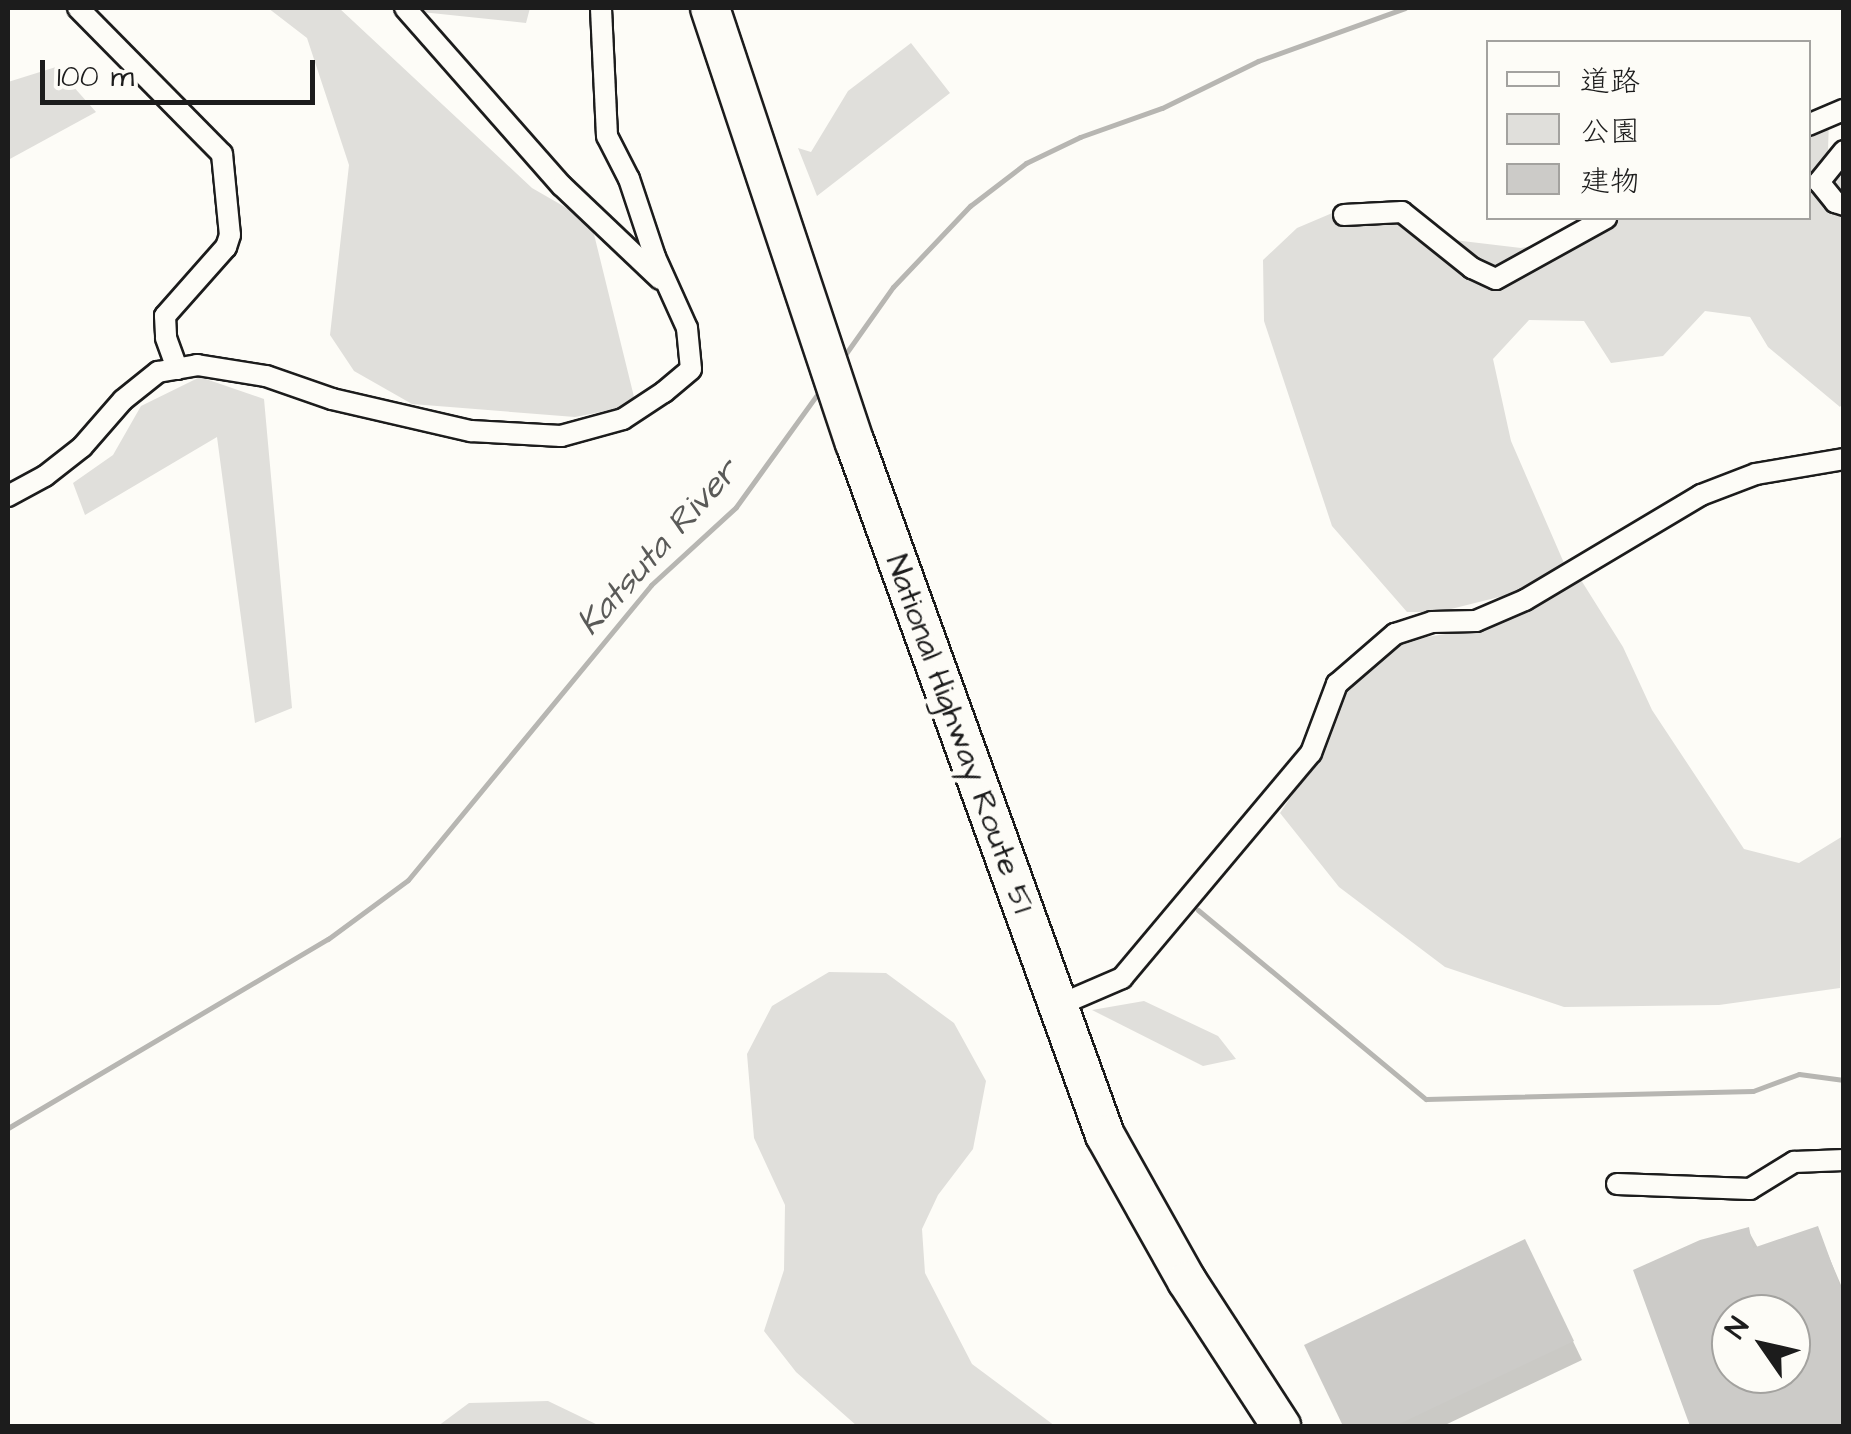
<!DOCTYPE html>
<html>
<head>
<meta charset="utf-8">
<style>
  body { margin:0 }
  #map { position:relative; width:1851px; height:1434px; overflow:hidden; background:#fdfcf7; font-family:"Architects Daughter","Klee One",sans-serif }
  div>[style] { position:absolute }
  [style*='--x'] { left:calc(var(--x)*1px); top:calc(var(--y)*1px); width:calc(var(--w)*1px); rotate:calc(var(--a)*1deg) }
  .green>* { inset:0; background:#e0dfdb }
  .shadow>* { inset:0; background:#0003 }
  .stream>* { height:5px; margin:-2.5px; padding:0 2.5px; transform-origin:2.5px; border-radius:2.5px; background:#b7b6b2 }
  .building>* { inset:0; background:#cccbc8 }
  .roads { filter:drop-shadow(2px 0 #1c1c1c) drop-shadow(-2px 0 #1c1c1c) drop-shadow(0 2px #1c1c1c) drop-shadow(0 -2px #1c1c1c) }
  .street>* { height:20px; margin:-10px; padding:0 10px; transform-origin:10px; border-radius:10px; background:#fdfcf7 }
  .highway>* { height:38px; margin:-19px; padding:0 19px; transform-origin:19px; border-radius:19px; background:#fdfcf7 }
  span { translate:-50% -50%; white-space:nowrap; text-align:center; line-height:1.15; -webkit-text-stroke:9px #fdfcf7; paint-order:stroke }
  .street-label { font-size:32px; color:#1c1c1c }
  .water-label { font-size:35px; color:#5a5a58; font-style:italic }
  .frame { position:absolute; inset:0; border:10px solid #1c1c1c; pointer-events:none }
  .legend { position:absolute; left:1486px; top:40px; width:325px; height:180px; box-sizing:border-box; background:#fdfcf7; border:2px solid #a3a29f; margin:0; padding:12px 18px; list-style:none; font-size:30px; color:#1c1c1c }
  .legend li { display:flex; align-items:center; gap:20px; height:50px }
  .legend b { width:50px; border:2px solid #a3a29f }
  .north { position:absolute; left:1711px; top:1294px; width:100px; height:100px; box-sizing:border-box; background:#fdfcf7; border:2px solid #a3a29f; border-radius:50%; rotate:304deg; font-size:28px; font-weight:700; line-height:40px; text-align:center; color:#1c1c1c }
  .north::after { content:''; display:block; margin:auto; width:35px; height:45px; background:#1c1c1c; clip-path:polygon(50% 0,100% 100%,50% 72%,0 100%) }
  .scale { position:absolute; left:40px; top:60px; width:275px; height:45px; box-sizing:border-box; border:5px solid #1c1c1c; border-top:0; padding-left:12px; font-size:30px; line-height:35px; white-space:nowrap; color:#1c1c1c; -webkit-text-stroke:8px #fdfcf7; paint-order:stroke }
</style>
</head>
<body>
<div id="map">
  <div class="green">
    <i style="clip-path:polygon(268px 8px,339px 8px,532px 188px,591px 222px,636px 405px,575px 417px,412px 404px,354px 371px,330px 335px,349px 165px,307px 38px)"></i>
    <i style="clip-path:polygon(383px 8px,530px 8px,526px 23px)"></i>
    <i style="clip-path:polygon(911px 43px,950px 93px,817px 196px,798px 148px,811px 152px,848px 91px)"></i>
    <i style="clip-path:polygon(56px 67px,96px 112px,8px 160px,8px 82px)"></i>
    <i style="clip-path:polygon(1829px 121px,1827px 178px,1843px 159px,1843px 403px,1840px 407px,1768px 347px,1750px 317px,1705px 311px,1663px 356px,1611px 363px,1584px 321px,1529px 320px,1493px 359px,1511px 441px,1564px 563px,1511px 594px,1439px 612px,1407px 612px,1332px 526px,1264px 321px,1263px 260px,1297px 228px,1337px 211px,1398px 215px,1437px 238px,1521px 248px,1593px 233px,1618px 218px,1808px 218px,1809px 135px)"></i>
    <i style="clip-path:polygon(200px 377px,264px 399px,292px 708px,255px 723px,217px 437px,85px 515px,73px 483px,113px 455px,141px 406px)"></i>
    <i style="clip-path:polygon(1581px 580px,1623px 647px,1652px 710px,1744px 849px,1799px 863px,1843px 836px,1840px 988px,1719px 1005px,1564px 1007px,1445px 967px,1339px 887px,1280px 813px,1327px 743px,1348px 682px,1401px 641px,1477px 629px)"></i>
    <i style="clip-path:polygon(829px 972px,886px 973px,954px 1023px,986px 1081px,973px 1149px,938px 1195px,922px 1229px,925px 1273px,972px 1364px,1055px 1426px,857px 1426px,796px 1372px,764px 1331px,784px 1270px,785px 1205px,754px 1138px,747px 1054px,772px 1006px)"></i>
    <i style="clip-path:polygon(1144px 1001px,1218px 1036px,1236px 1059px,1203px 1066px,1092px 1010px)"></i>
    <i style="clip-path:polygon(548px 1401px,600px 1426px,438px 1426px,469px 1403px)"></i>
  </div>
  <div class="shadow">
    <i style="clip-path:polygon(evenodd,1817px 1229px,1844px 1292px,1844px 1426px,1692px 1426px,1636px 1272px,1748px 1230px,1758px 1248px,1817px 1229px,1731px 1314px,1791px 1314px,1791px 1374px,1731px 1374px,1731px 1314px)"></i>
    <i style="clip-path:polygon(1534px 1260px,1582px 1360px,1443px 1426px,1345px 1426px,1307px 1346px)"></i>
  </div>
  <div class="stream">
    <i style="--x:842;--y:359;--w:88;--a:-54.7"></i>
    <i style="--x:893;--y:287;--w:112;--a:-46.5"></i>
    <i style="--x:970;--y:206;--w:71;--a:-37.5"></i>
    <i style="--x:1026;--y:163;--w:60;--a:-25.7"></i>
    <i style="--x:1080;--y:137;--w:87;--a:-19.5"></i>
    <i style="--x:1162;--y:108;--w:107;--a:-26.1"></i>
    <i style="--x:1258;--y:61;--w:156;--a:-19.8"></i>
    <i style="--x:1198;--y:910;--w:296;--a:39.7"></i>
    <i style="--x:1426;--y:1099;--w:327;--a:-1.4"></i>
    <i style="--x:1753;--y:1091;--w:49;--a:-20.3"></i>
    <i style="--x:1799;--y:1074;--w:45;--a:7.6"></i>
    <i style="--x:8;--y:1128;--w:372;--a:-30.6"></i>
    <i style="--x:328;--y:939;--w:99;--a:-36.4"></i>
    <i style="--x:408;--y:880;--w:382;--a:-50.5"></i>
    <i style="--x:651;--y:585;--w:115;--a:-42.5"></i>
    <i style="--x:736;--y:507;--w:145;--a:-54.2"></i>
  </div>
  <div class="building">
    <i style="clip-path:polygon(evenodd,1818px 1226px,1844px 1297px,1844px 1426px,1690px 1426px,1633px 1270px,1700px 1240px,1749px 1227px,1753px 1248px,1818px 1226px,1731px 1314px,1791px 1314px,1791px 1374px,1731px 1374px,1731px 1314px)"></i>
    <i style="clip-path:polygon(1525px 1239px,1574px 1341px,1395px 1426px,1343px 1426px,1304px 1345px)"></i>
  </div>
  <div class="roads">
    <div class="street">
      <i style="--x:78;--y:8;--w:205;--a:45.4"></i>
      <i style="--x:222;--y:154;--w:81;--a:84.4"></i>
      <i style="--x:230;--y:235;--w:13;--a:108"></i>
      <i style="--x:226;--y:247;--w:92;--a:131.5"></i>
      <i style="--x:165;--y:316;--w:22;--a:87"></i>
      <i style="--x:166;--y:338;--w:33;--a:70"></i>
      <i style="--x:405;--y:8;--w:237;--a:48.6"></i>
      <i style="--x:562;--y:186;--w:135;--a:43.5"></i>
      <i style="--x:1808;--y:125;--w:39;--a:-23"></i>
      <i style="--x:1844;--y:151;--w:40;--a:129"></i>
      <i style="--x:1819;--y:182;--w:26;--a:51"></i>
      <i style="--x:1835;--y:202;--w:9;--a:18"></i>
      <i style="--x:1344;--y:215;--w:58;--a:-3"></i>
      <i style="--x:1402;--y:212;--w:90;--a:38.7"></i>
      <i style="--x:1472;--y:268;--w:26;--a:25"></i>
      <i style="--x:1496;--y:279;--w:126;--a:-29"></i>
      <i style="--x:8;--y:496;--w:42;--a:-28.4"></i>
      <i style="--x:45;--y:476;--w:47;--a:-38.1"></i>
      <i style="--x:82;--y:447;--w:62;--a:-48.9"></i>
      <i style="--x:123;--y:400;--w:45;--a:-38.7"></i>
      <i style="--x:158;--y:372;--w:40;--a:-10"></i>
      <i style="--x:197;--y:365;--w:70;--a:9.1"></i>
      <i style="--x:266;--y:376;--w:70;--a:19.2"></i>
      <i style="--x:332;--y:399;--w:143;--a:13"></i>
      <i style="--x:471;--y:431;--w:90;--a:3.2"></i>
      <i style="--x:561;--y:436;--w:64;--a:-15.3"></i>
      <i style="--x:623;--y:419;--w:49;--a:-33.4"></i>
      <i style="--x:664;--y:392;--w:35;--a:-40"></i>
      <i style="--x:691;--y:369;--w:41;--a:-95.6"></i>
      <i style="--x:687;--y:328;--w:78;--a:-114.3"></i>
      <i style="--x:655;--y:257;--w:82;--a:-108.4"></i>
      <i style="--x:629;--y:179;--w:48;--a:-117.1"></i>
      <i style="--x:607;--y:136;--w:128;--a:-92.7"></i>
      <i style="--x:1057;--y:1006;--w:71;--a:-23.3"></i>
      <i style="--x:1122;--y:978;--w:294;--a:-50"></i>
      <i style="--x:1311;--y:753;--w:74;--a:-69.4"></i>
      <i style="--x:1337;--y:684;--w:77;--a:-40.8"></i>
      <i style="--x:1395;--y:634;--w:39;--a:-18"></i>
      <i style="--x:1432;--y:622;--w:44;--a:-1.3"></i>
      <i style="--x:1476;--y:621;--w:53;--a:-23.2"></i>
      <i style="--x:1525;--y:600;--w:205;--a:-30.8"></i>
      <i style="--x:1701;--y:495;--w:59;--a:-20.9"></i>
      <i style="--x:1756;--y:474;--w:89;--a:-9.7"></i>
      <i style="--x:1617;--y:1184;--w:133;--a:2.2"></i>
      <i style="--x:1750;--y:1189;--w:52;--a:-31.5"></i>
      <i style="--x:1794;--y:1162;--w:50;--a:-2.3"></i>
    </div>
    <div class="highway">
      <i style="--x:710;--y:8;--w:459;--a:71.6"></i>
      <i style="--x:855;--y:443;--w:736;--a:70.14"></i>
      <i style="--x:1105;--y:1135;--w:167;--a:60.7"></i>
      <i style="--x:1187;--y:1281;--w:173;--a:57"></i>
    </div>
  </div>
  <div class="street-label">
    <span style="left:959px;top:734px;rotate:70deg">National Highway Route 51</span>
  </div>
  <div class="water-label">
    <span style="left:658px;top:548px;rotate:-48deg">Katsuta River</span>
  </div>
  <div class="frame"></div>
  <ul class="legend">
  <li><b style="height:12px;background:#fdfcf7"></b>道路</li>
  <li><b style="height:28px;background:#e0dfdb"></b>公園</li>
  <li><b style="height:28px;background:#cccbc8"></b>建物</li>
  </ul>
  <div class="north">N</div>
  <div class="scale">100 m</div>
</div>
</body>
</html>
